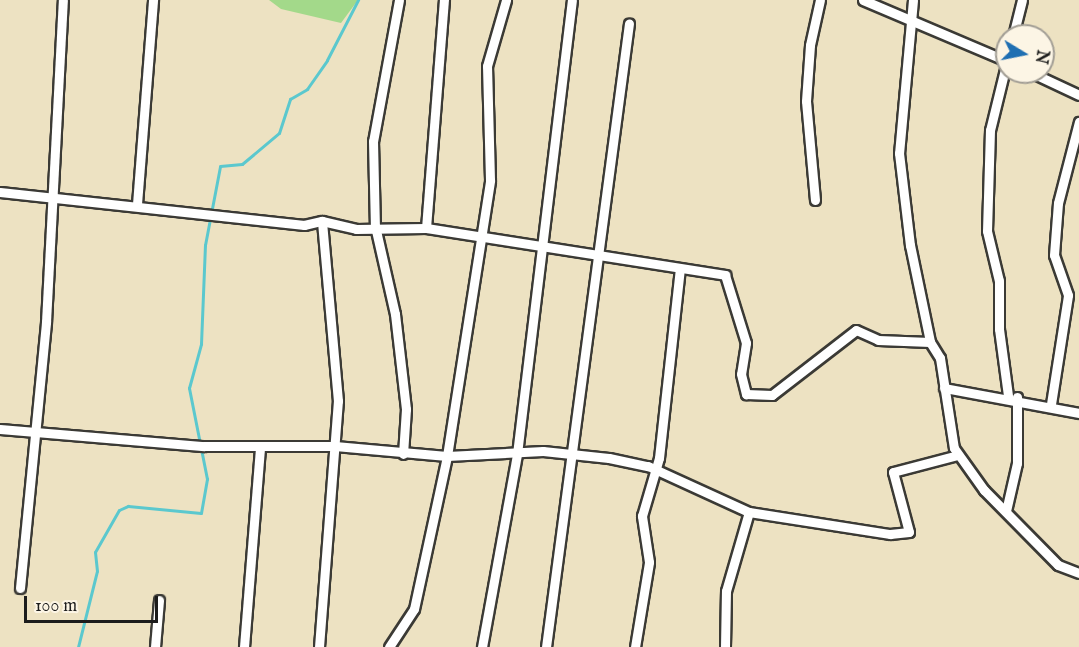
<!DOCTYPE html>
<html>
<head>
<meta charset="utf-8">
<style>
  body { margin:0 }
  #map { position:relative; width:1079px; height:647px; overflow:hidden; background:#ede2c2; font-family:"IM FELL English",serif }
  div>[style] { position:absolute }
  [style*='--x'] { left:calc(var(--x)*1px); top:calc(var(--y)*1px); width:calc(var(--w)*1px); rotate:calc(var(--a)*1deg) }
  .green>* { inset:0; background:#a3d98a }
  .stream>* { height:3px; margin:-1.5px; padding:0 1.5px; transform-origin:1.5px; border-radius:1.5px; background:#5bc8ce }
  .roads { filter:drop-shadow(2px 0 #3b3a35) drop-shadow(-2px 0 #3b3a35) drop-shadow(0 2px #3b3a35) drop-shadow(0 -2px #3b3a35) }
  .minor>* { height:9px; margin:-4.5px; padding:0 4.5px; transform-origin:4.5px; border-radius:4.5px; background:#fff }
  span { translate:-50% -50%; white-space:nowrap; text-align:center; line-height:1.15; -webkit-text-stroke:6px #fcf5e5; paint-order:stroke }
  .north { position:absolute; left:995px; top:24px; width:60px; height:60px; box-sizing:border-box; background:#fcf5e5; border:2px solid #a29e95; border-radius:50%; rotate:100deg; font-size:16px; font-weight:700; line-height:24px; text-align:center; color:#1c1c1c }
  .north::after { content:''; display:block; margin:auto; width:21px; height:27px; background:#1f6fb2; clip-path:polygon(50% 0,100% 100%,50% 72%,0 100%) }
  .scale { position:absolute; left:24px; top:596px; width:134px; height:27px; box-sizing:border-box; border:3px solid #1c1c1c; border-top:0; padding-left:8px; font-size:18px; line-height:21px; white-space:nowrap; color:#1c1c1c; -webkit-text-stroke:4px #fcf5e5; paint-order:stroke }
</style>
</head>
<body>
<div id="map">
  <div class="green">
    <i style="clip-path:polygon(269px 0,358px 0,341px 23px,281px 9px)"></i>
  </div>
  <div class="stream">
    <i style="--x:78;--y:647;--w:78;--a:-76"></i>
    <i style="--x:97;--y:571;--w:19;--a:-96"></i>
    <i style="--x:95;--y:552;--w:48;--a:-60.3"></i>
    <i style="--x:119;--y:510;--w:10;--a:-24"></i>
    <i style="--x:128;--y:506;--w:73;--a:5.5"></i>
    <i style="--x:201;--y:513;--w:35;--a:-80"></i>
    <i style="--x:207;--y:479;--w:93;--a:-101.2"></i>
    <i style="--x:189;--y:388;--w:46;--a:-74.7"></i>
    <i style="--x:201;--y:344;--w:99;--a:-87.7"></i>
    <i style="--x:205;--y:245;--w:80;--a:-79.2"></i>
    <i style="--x:220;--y:166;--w:22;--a:-5"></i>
    <i style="--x:242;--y:164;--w:48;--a:-40"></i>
    <i style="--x:279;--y:133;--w:36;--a:-72"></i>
    <i style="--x:290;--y:99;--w:20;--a:-30"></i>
    <i style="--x:307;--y:89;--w:35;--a:-55"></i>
    <i style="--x:327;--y:60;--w:68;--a:-62.7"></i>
  </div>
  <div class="roads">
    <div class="minor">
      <i style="--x:399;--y:0;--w:143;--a:100.4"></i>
      <i style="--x:373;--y:141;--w:85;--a:88.7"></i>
      <i style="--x:375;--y:226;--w:90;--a:77.2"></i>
      <i style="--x:395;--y:314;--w:96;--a:83.4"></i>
      <i style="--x:406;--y:409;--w:45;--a:93.8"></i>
      <i style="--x:863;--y:0;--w:156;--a:23"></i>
      <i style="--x:913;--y:0;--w:154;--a:95.2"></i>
      <i style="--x:899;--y:153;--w:93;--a:83.2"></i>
      <i style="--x:910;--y:245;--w:99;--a:78.3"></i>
      <i style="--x:930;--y:342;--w:19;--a:58"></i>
      <i style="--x:940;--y:358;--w:91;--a:81.2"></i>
      <i style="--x:954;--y:448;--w:52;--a:54.5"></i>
      <i style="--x:984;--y:490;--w:105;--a:45.4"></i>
      <i style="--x:1058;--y:565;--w:22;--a:21"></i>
      <i style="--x:1013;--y:36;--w:37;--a:-76"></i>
      <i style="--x:1007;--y:61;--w:71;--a:103.8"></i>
      <i style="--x:990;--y:130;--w:101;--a:91.7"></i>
      <i style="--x:987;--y:231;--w:51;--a:76.5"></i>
      <i style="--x:999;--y:281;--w:48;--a:90"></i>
      <i style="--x:999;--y:329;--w:68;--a:82.3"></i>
      <i style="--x:1030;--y:72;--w:54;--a:25.1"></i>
      <i style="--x:0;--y:192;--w:306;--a:6.2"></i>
      <i style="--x:304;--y:225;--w:18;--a:-13"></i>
      <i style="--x:322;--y:221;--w:35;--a:13"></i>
      <i style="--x:356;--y:229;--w:70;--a:-0.8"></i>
      <i style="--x:426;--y:228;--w:303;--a:8.9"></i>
      <i style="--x:725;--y:275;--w:71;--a:72.8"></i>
      <i style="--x:746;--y:343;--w:31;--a:99"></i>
      <i style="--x:741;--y:374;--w:21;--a:76"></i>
      <i style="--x:746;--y:394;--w:26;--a:2"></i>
      <i style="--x:772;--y:395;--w:106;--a:-37.7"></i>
      <i style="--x:856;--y:330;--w:24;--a:24"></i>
      <i style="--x:878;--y:340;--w:52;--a:2.2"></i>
      <i style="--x:815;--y:200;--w:99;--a:-95.2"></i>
      <i style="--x:806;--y:101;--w:56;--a:-85.9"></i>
      <i style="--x:810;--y:45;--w:46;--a:-77.5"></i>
      <i style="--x:137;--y:204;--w:205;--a:-85.5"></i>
      <i style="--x:426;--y:228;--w:229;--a:-85.5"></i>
      <i style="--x:944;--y:388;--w:137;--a:10.5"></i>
      <i style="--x:1051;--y:404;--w:110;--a:-81.1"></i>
      <i style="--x:1068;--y:295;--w:42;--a:-109.3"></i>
      <i style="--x:1054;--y:255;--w:52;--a:-85.6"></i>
      <i style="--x:1058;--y:203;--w:84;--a:-75.5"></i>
      <i style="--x:0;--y:429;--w:205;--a:4.8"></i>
      <i style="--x:204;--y:446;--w:131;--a:0"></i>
      <i style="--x:335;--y:446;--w:112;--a:5.1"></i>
      <i style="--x:447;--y:456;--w:96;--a:-3"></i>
      <i style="--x:543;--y:451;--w:66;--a:6.1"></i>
      <i style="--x:609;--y:458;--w:40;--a:12"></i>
      <i style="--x:648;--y:466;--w:111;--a:24.5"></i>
      <i style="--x:749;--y:512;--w:143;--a:8.9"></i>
      <i style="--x:890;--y:534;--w:19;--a:-6"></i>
      <i style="--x:909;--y:532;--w:62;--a:-104.9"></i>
      <i style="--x:893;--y:472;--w:67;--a:-14.7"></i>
      <i style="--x:1006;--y:511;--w:49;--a:-77.1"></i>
      <i style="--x:1017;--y:463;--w:66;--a:-90"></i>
      <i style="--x:20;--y:588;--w:267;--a:-84.4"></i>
      <i style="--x:46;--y:322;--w:322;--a:-87"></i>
      <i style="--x:155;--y:647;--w:47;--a:-85.1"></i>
      <i style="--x:244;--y:647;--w:200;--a:-85.4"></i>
      <i style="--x:319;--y:647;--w:247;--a:-85.6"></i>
      <i style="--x:338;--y:401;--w:181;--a:-95.1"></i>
      <i style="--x:389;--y:647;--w:45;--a:-56.7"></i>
      <i style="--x:414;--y:609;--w:157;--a:-77.8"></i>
      <i style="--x:447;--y:456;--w:279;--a:-81.1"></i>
      <i style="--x:490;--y:180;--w:114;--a:-91.5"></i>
      <i style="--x:487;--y:66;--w:69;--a:-73.9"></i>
      <i style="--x:482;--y:647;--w:196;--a:-79.7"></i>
      <i style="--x:517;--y:454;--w:457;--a:-83.1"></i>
      <i style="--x:546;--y:647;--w:629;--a:-82.42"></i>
      <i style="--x:635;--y:647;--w:86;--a:-80.6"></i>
      <i style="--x:649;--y:562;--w:47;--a:-98.7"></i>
      <i style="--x:642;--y:516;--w:60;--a:-73.7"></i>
      <i style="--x:659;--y:458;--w:190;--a:-83.7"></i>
      <i style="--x:725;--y:647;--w:56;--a:-89"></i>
      <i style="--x:726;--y:591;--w:82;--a:-73.8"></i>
    </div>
  </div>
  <div class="north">N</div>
  <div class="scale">100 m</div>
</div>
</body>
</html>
